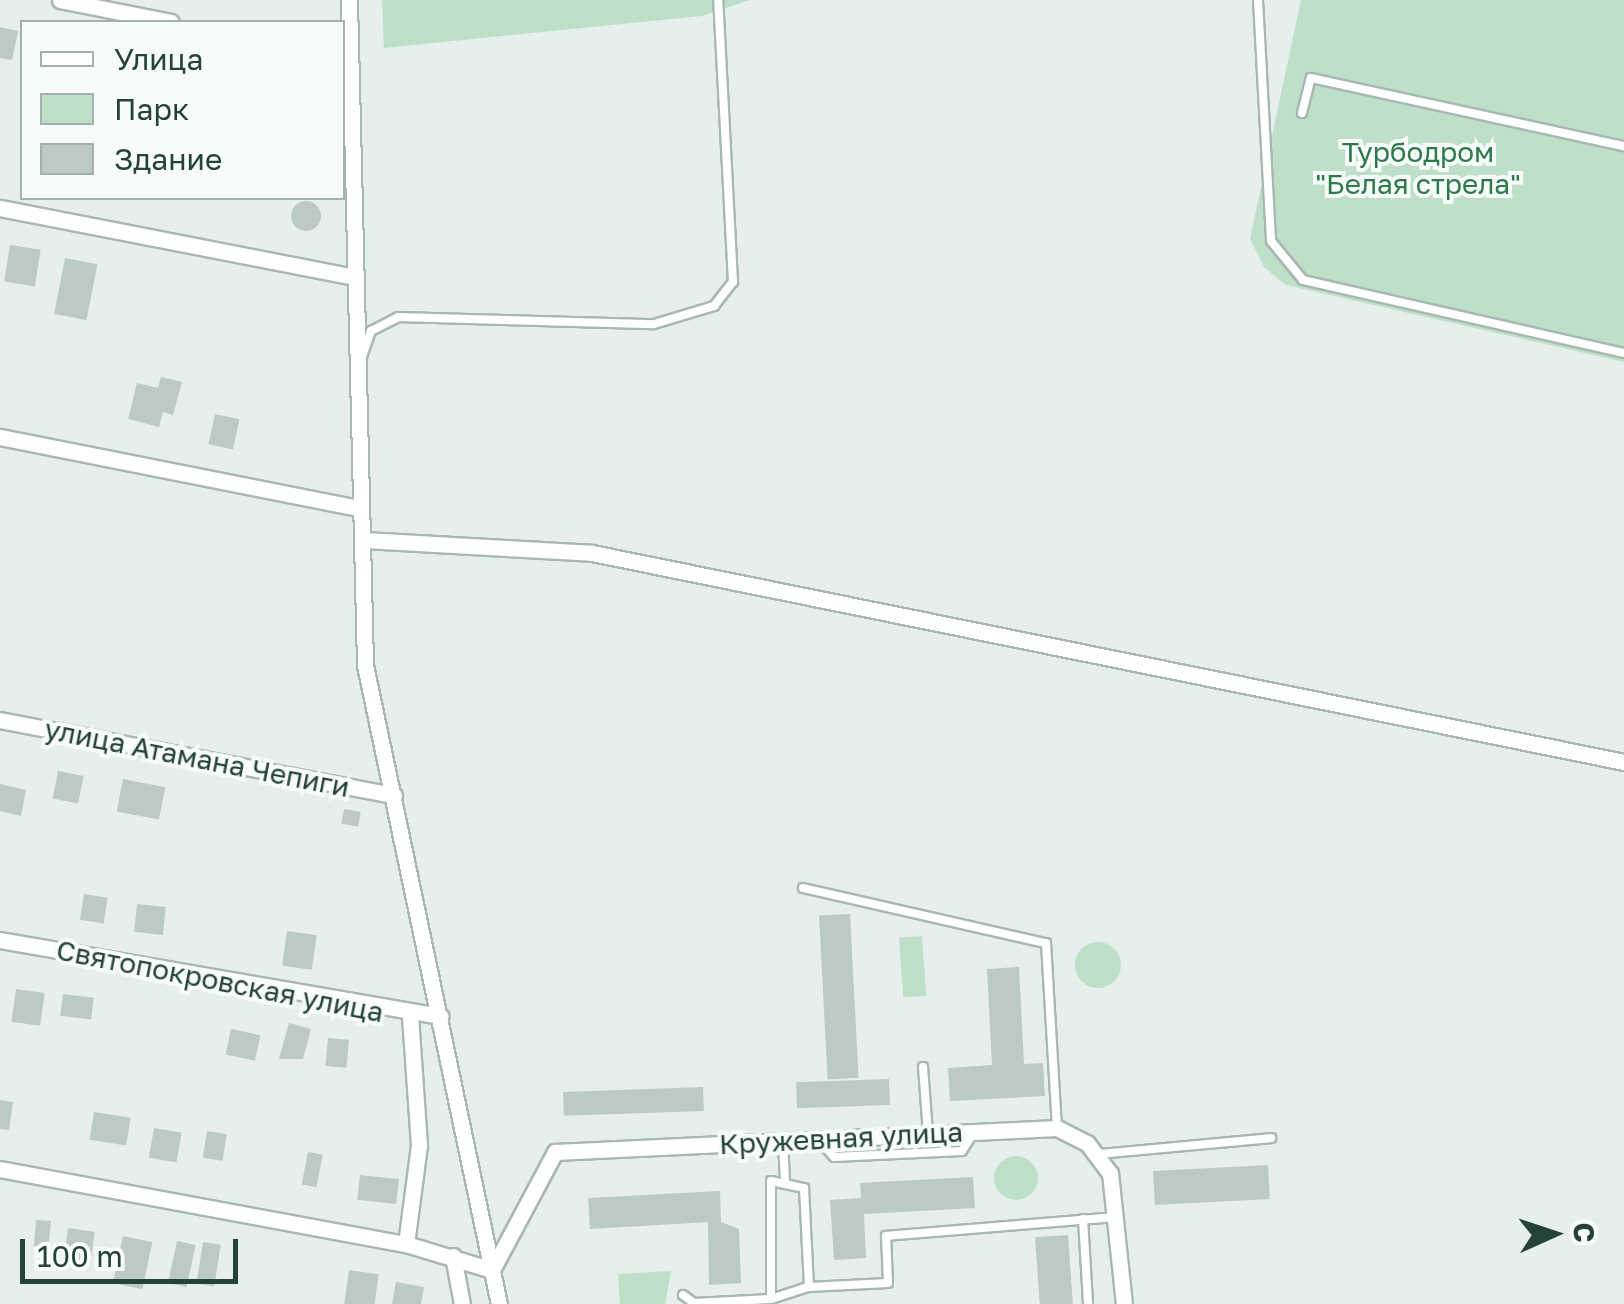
<!DOCTYPE html>
<html>
<head>
<meta charset="utf-8">
<style>
  body { margin:0 }
  #map { position:relative; width:1624px; height:1304px; overflow:hidden; background:#e6efeb; font-family:"Golos Text",sans-serif }
  div>[style] { position:absolute }
  [style*='--x'] { left:calc(var(--x)*1px); top:calc(var(--y)*1px); width:calc(var(--w)*1px); rotate:calc(var(--a)*1deg) }
  .green>* { inset:0; background:#bfe0c8; transform-origin:0 0 }
  .round { border-radius:50% }
  .building>* { inset:0; background:#bbcac4; transform-origin:0 0 }
  .roads { filter:drop-shadow(2px 0 #a8b8b2) drop-shadow(-2px 0 #a8b8b2) drop-shadow(0 2px #a8b8b2) drop-shadow(0 -2px #a8b8b2) }
  .lane>* { height:8px; margin:-4px; padding:0 4px; transform-origin:4px; border-radius:4px; background:#fff }
  .street>* { height:15px; margin:-7.5px; padding:0 7.5px; transform-origin:7.5px; border-radius:7.5px; background:#fff }
  span { translate:-50% -50%; white-space:nowrap; text-align:center; line-height:1.15; -webkit-text-stroke:8px #f7fbf9; paint-order:stroke }
  .park-label { font-size:28px; color:#2d7a4b }
  .street-label { font-size:28px; color:#24423a }
  .legend { position:absolute; left:20px; top:20px; width:325px; height:180px; box-sizing:border-box; background:#f7fbf9; border:2px solid #a3b1ad; margin:0; padding:12px 18px; list-style:none; font-size:30px; color:#24423a }
  .legend li { display:flex; align-items:center; gap:20px; height:50px }
  .legend b { width:50px; border:2px solid #a3b1ad }
  .north { position:absolute; left:1504px; top:1184px; width:100px; height:100px; -webkit-text-stroke:8px #f7fbf9; paint-order:stroke; rotate:87deg; font-size:28px; font-weight:700; line-height:40px; text-align:center; color:#24423a }
  .north::after { content:''; display:block; margin:auto; width:35px; height:45px; background:#24423a; clip-path:polygon(50% 0,100% 100%,50% 72%,0 100%) }
  .scale { position:absolute; left:20px; top:1239px; width:218px; height:45px; box-sizing:border-box; border:5px solid #24423a; border-top:0; padding-left:12px; font-size:30px; line-height:35px; white-space:nowrap; color:#24423a; -webkit-text-stroke:8px #f7fbf9; paint-order:stroke }
</style>
</head>
<body>
<div id="map">
  <div class="green">
    <i style="clip-path:polygon(382px 0,750px 0,702px 16px,384px 48px)"></i>
    <i style="clip-path:polygon(1301px 0,1624px 0,1624px 362px,1286px 285px,1264px 267px,1250px 239px)"></i>
    <i style="left:922px;top:936px;width:60px;height:23px;rotate:86deg"></i>
    <i class="round" style="left:1075px;top:942px;width:46px;height:46px"></i>
    <i class="round" style="left:994px;top:1156px;width:44px;height:44px"></i>
    <i style="clip-path:polygon(671px 1271px,665px 1304px,620px 1304px,618px 1274px)"></i>
  </div>
  <div class="building">
    <i style="clip-path:polygon(0 27px,18px 31px,12px 60px,0 58px)"></i>
    <i class="round" style="left:291px;top:201px;width:30px;height:30px"></i>
    <i style="left:10px;top:245px;width:31px;height:37px;rotate:9deg"></i>
    <i style="left:65px;top:258px;width:33px;height:57px;rotate:11deg"></i>
    <i style="clip-path:polygon(161px 377px,182px 382px,173px 415px,163px 412px,159px 427px,128px 419px,137px 383px,158px 388px)"></i>
    <i style="left:215px;top:414px;width:25px;height:31px;rotate:12deg"></i>
    <i style="left:58px;top:771px;width:26px;height:28px;rotate:11deg"></i>
    <i style="left:123px;top:779px;width:43px;height:33px;rotate:11deg"></i>
    <i style="clip-path:polygon(0 784px,26px 790px,21px 816px,0 811px)"></i>
    <i style="left:344px;top:809px;width:17px;height:15px;rotate:10deg"></i>
    <i style="left:84px;top:894px;width:24px;height:26px;rotate:9deg"></i>
    <i style="left:137px;top:904px;width:29px;height:28px;rotate:6deg"></i>
    <i style="left:850px;top:914px;width:164px;height:31px;rotate:87deg"></i>
    <i style="left:287px;top:931px;width:30px;height:35px;rotate:8deg"></i>
    <i style="clip-path:polygon(1019px 967px,1024px 1064px,1043px 1063px,1045px 1096px,950px 1101px,948px 1068px,992px 1065px,987px 969px)"></i>
    <i style="left:16px;top:989px;width:29px;height:33px;rotate:8deg"></i>
    <i style="left:63px;top:994px;width:31px;height:22px;rotate:7deg"></i>
    <i style="clip-path:polygon(289px 1023px,311px 1029px,303px 1059px,279px 1059px)"></i>
    <i style="left:231px;top:1029px;width:30px;height:26px;rotate:12deg"></i>
    <i style="left:328px;top:1038px;width:21px;height:28px;rotate:5deg"></i>
    <i style="left:889px;top:1079px;width:26px;height:93px;rotate:88deg"></i>
    <i style="left:703px;top:1087px;width:24px;height:140px;rotate:88deg"></i>
    <i style="clip-path:polygon(0 1100px,13px 1102px,9px 1130px,0 1129px)"></i>
    <i style="left:94px;top:1112px;width:37px;height:28px;rotate:9deg"></i>
    <i style="left:154px;top:1128px;width:28px;height:30px;rotate:10deg"></i>
    <i style="left:207px;top:1131px;width:20px;height:27px;rotate:9deg"></i>
    <i style="left:308px;top:1152px;width:15px;height:33px;rotate:11deg"></i>
    <i style="left:1268px;top:1165px;width:34px;height:115px;rotate:87deg"></i>
    <i style="left:360px;top:1175px;width:39px;height:25px;rotate:6deg"></i>
    <i style="clip-path:polygon(973px 1177px,975px 1208px,864px 1214px,866px 1258px,834px 1260px,830px 1200px,861px 1198px,860px 1183px)"></i>
    <i style="clip-path:polygon(720px 1191px,721px 1222px,739px 1229px,741px 1283px,709px 1285px,708px 1222px,590px 1229px,588px 1198px)"></i>
    <i style="clip-path:polygon(36px 1220px,51px 1221px,48px 1250px,34px 1246px)"></i>
    <i style="left:68px;top:1228px;width:27px;height:33px;rotate:8deg"></i>
    <i style="left:1068px;top:1235px;width:69px;height:33px;rotate:86deg"></i>
    <i style="left:123px;top:1236px;width:30px;height:48px;rotate:12deg"></i>
    <i style="left:177px;top:1241px;width:19px;height:43px;rotate:12deg"></i>
    <i style="left:203px;top:1242px;width:18px;height:42px;rotate:9deg"></i>
    <i style="left:349px;top:1270px;width:30px;height:34px;rotate:8deg"></i>
    <i style="clip-path:polygon(396px 1282px,424px 1287px,421px 1304px,392px 1304px)"></i>
  </div>
  <div class="roads">
    <div class="lane">
      <i style="--x:1258;--y:0;--w:241;--a:86.9"></i>
      <i style="--x:1271;--y:241;--w:50;--a:50.6"></i>
      <i style="--x:1303;--y:280;--w:329;--a:12.8"></i>
      <i style="--x:1302;--y:113;--w:36;--a:-76"></i>
      <i style="--x:1311;--y:78;--w:320;--a:12.3"></i>
      <i style="--x:362;--y:357;--w:28;--a:-71"></i>
      <i style="--x:371;--y:331;--w:30;--a:-27"></i>
      <i style="--x:398;--y:317;--w:256;--a:1.6"></i>
      <i style="--x:654;--y:324;--w:63;--a:-16.7"></i>
      <i style="--x:714;--y:306;--w:31;--a:-52"></i>
      <i style="--x:733;--y:282;--w:282;--a:-93"></i>
      <i style="--x:803;--y:888;--w:249;--a:12.8"></i>
      <i style="--x:1046;--y:943;--w:185;--a:86.6"></i>
      <i style="--x:923;--y:1067;--w:67;--a:85.7"></i>
      <i style="--x:818;--y:1139;--w:24;--a:48"></i>
      <i style="--x:834;--y:1157;--w:128;--a:-2.7"></i>
      <i style="--x:962;--y:1151;--w:19;--a:-58"></i>
      <i style="--x:783;--y:1141;--w:40;--a:87.1"></i>
      <i style="--x:1099;--y:1154;--w:173;--a:-5.3"></i>
      <i style="--x:1083;--y:1219;--w:85;--a:86.6"></i>
      <i style="--x:683;--y:1295;--w:14;--a:36"></i>
      <i style="--x:694;--y:1303;--w:77;--a:-3"></i>
      <i style="--x:771;--y:1299;--w:40;--a:-18"></i>
      <i style="--x:809;--y:1287;--w:79;--a:-2.9"></i>
      <i style="--x:888;--y:1283;--w:47;--a:-92.4"></i>
      <i style="--x:886;--y:1236;--w:230;--a:-4.7"></i>
      <i style="--x:771;--y:1299;--w:118;--a:-90"></i>
      <i style="--x:771;--y:1181;--w:34;--a:12"></i>
      <i style="--x:804;--y:1188;--w:99;--a:87.1"></i>
    </div>
    <div class="street">
      <i style="--x:60;--y:0;--w:113;--a:11.2"></i>
      <i style="--x:349;--y:0;--w:665;--a:88.62"></i>
      <i style="--x:365;--y:665;--w:653;--a:78.16"></i>
      <i style="--x:0;--y:208;--w:361;--a:11"></i>
      <i style="--x:0;--y:437;--w:366;--a:11.2"></i>
      <i style="--x:363;--y:540;--w:229;--a:3.2"></i>
      <i style="--x:592;--y:553;--w:1053;--a:11.45"></i>
      <i style="--x:0;--y:720;--w:401;--a:10.8"></i>
      <i style="--x:0;--y:940;--w:447;--a:9.8"></i>
      <i style="--x:0;--y:1169;--w:413;--a:10.5"></i>
      <i style="--x:406;--y:1244;--w:90;--a:16.8"></i>
      <i style="--x:492;--y:1270;--w:134;--a:-61.9"></i>
      <i style="--x:555;--y:1152;--w:503;--a:-2.74"></i>
      <i style="--x:1057;--y:1128;--w:34;--a:27"></i>
      <i style="--x:1087;--y:1143;--w:38;--a:53"></i>
      <i style="--x:1110;--y:1173;--w:132;--a:83.9"></i>
      <i style="--x:406;--y:1244;--w:100;--a:-82.5"></i>
      <i style="--x:419;--y:1145;--w:129;--a:-94"></i>
      <i style="--x:453;--y:1256;--w:49;--a:79.4"></i>
    </div>
  </div>
  <div class="park-label">
    <span style="left:1418px;top:168px">Турбодром<br>"Белая стрела"</span>
  </div>
  <div class="street-label">
    <span style="left:197px;top:758px;rotate:11deg">улица Атамана Чепиги</span>
    <span style="left:220px;top:981px;rotate:11deg">Святопокровская улица</span>
    <span style="left:841px;top:1138px;rotate:-3deg">Кружевная улица</span>
  </div>
  <ul class="legend">
  <li><b style="height:12px;background:#fff"></b>Улица</li>
  <li><b style="height:28px;background:#bfe0c8"></b>Парк</li>
  <li><b style="height:28px;background:#bbcac4"></b>Здание</li>
  </ul>
  <div class="north">С</div>
  <div class="scale">100 m</div>
</div>
</body>
</html>
